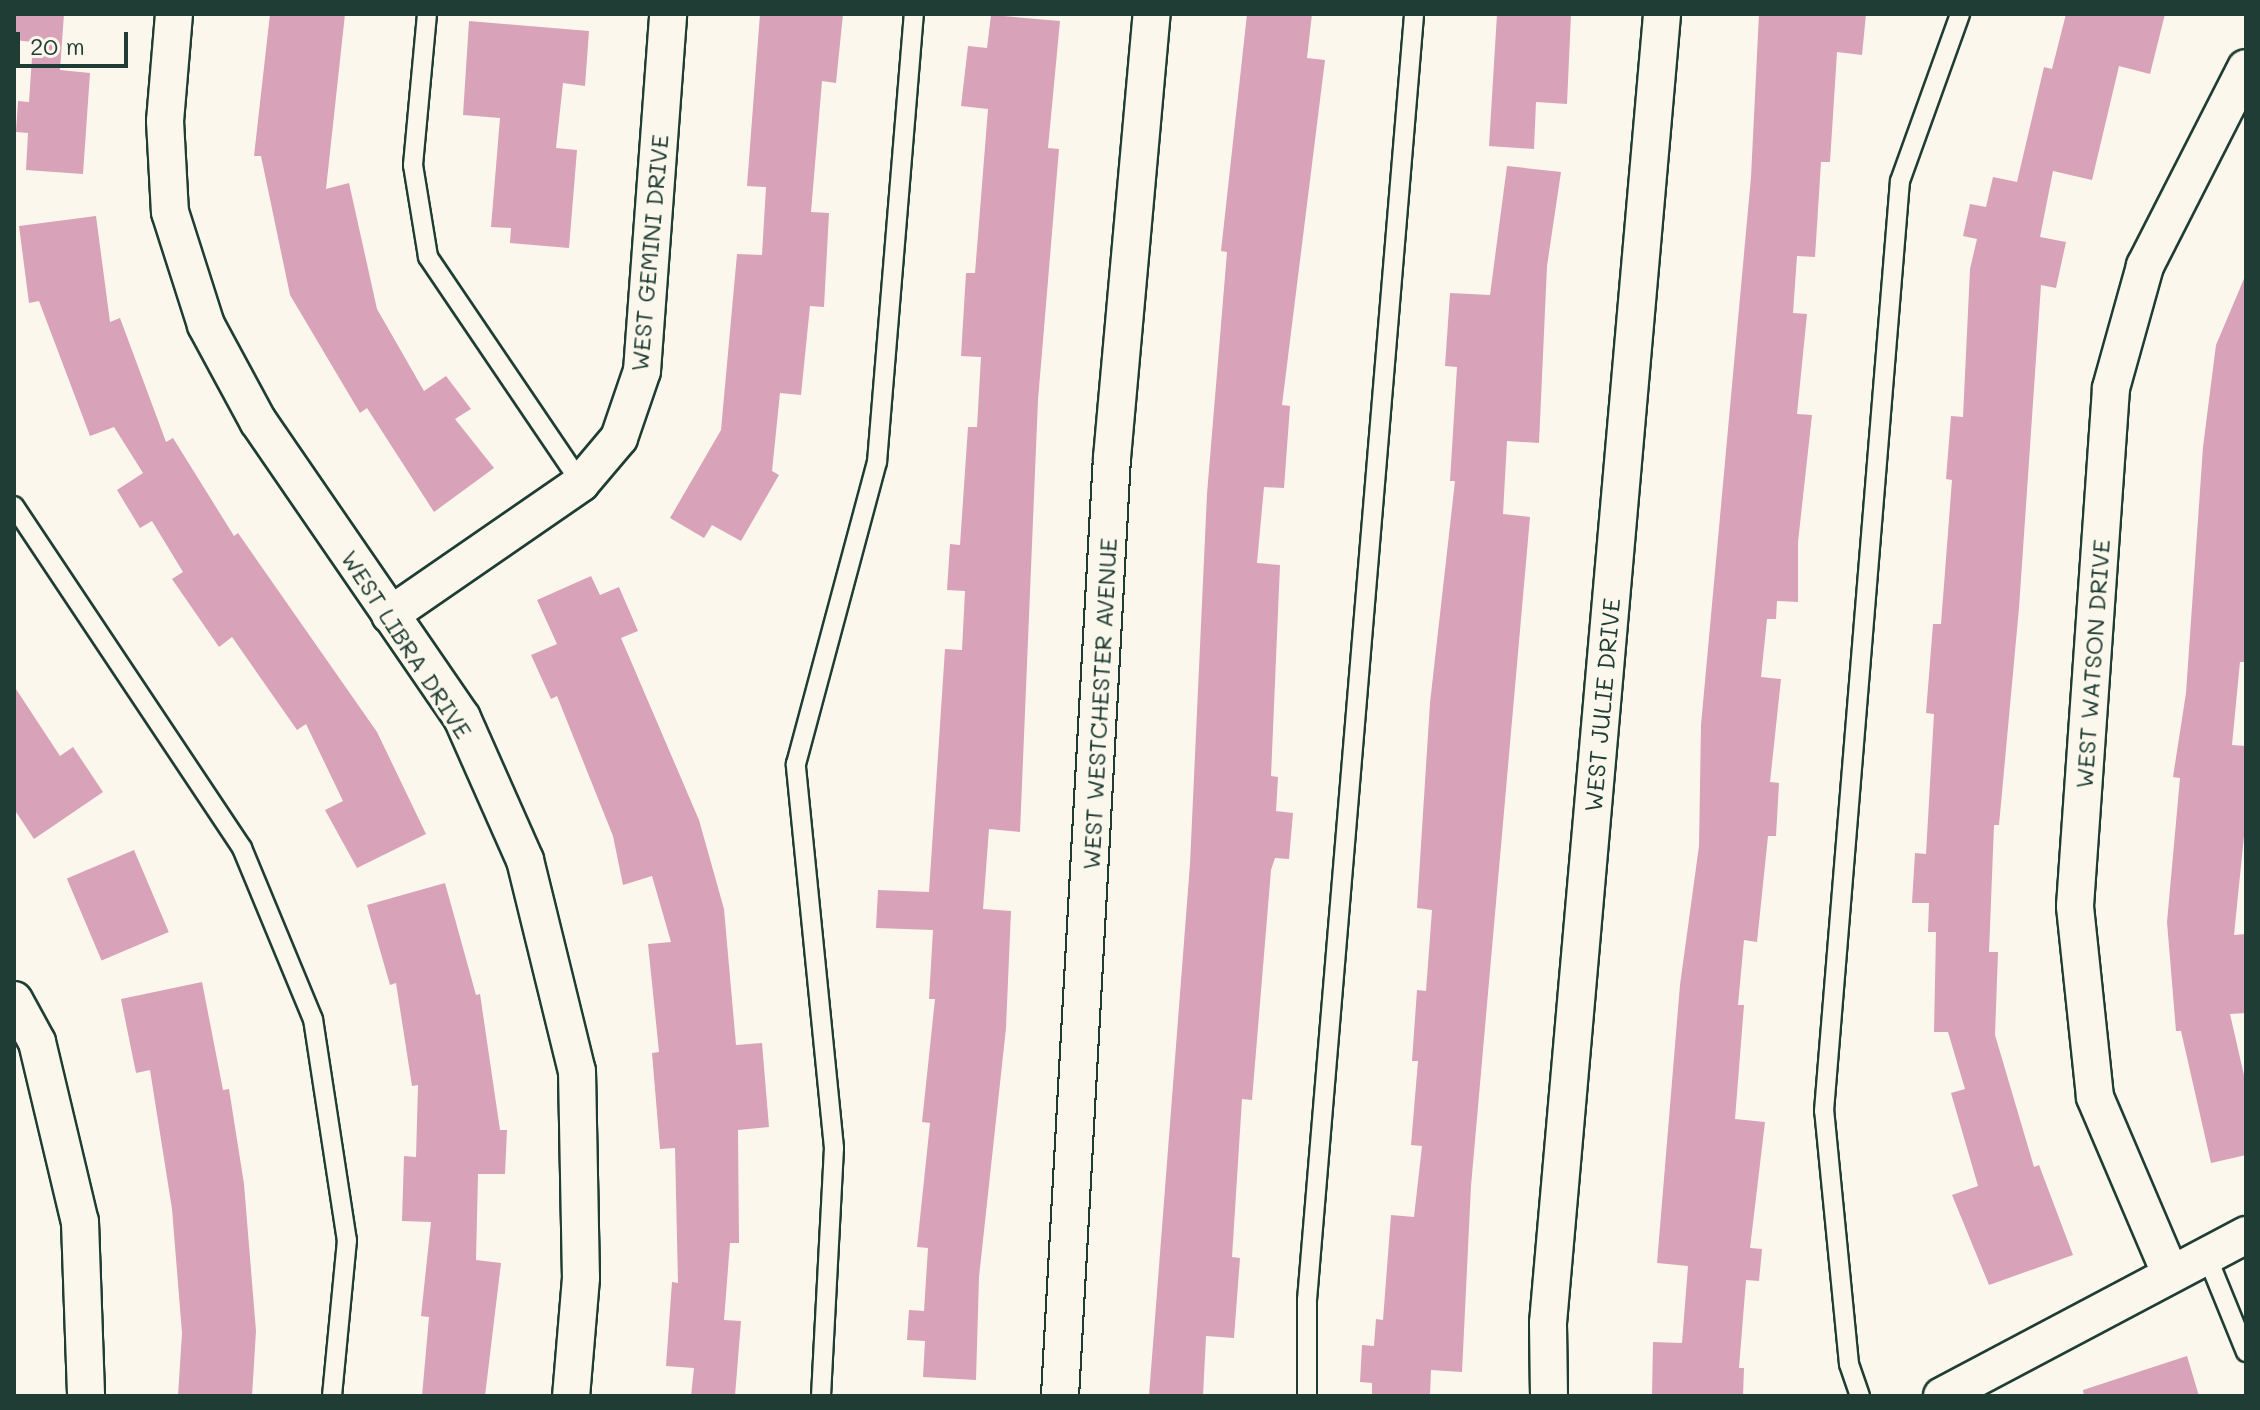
<!DOCTYPE html>
<html>
<head>
<meta charset="utf-8">
<style>
  body { margin:0 }
  #map { position:relative; width:2260px; height:1410px; overflow:hidden; background:#fbf7ec; font-family:Mali,sans-serif }
  div>[style] { position:absolute }
  [style*='--x'] { left:calc(var(--x)*1px); top:calc(var(--y)*1px); width:calc(var(--w)*1px); rotate:calc(var(--a)*1deg) }
  .building>* { inset:0; background:#d8a2b9; transform-origin:0 0 }
  .roads { filter:drop-shadow(2px 0 #1f3d34) drop-shadow(-2px 0 #1f3d34) drop-shadow(0 2px #1f3d34) drop-shadow(0 -2px #1f3d34) }
  .service>* { height:18px; margin:-9px; padding:0 9px; transform-origin:9px; border-radius:9px; background:#fbf7ec }
  .minor>* { height:36px; margin:-18px; padding:0 18px; transform-origin:18px; border-radius:18px; background:#fbf7ec }
  span { translate:-50% -50%; white-space:nowrap; text-align:center; line-height:1.15; -webkit-text-stroke:7px #fbf7ec; paint-order:stroke }
  .street-label { font-size:24px; color:#1f3d34 }
  .frame { position:absolute; inset:0; border:16px solid #1f3d34; pointer-events:none }
  .scale { position:absolute; left:16px; top:32px; width:112px; height:36px; box-sizing:border-box; border:4px solid #1f3d34; border-top:0; padding-left:10px; font-size:24px; line-height:28px; white-space:nowrap; color:#1f3d34; -webkit-text-stroke:6px #fbf7ec; paint-order:stroke }
</style>
</head>
<body>
<div id="map">
  <div class="building">
    <i style="clip-path:polygon(14px 14px,64px 14px,60px 70px,90px 73px,83px 174px,26px 170px,28px 133px,16px 132px,18px 101px,29px 102px,33px 42px,14px 40px)"></i>
    <i style="clip-path:polygon(270px 14px,345px 14px,326px 189px,349px 183px,377px 309px,424px 391px,446px 376px,471px 409px,455px 419px,494px 468px,434px 512px,367px 408px,360px 413px,290px 295px,261px 156px,254px 156px)"></i>
    <i style="clip-path:polygon(760px 14px,843px 14px,836px 83px,822px 81px,811px 212px,829px 213px,824px 307px,810px 306px,801px 395px,780px 393px,772px 471px,779px 475px,741px 541px,712px 525px,704px 538px,670px 518px,721px 430px,737px 254px,762px 255px,766px 187px,747px 186px)"></i>
    <i style="clip-path:polygon(1247px 14px,1312px 14px,1307px 58px,1325px 60px,1282px 405px,1290px 406px,1284px 488px,1264px 487px,1257px 563px,1280px 565px,1271px 776px,1278px 777px,1276px 811px,1293px 813px,1289px 859px,1275px 858px,1271px 870px,1252px 1100px,1242px 1099px,1232px 1257px,1240px 1258px,1234px 1338px,1206px 1336px,1203px 1396px,1149px 1396px,1190px 864px,1207px 494px,1227px 252px,1221px 251px)"></i>
    <i style="clip-path:polygon(1497px 14px,1571px 14px,1567px 104px,1536px 102px,1534px 149px,1489px 146px)"></i>
    <i style="clip-path:polygon(1759px 14px,1866px 14px,1862px 55px,1837px 52px,1830px 162px,1821px 162px,1815px 257px,1797px 256px,1793px 313px,1807px 314px,1797px 414px,1812px 415px,1798px 542px,1798px 602px,1777px 601px,1776px 619px,1767px 619px,1761px 677px,1781px 679px,1770px 782px,1779px 783px,1776px 836px,1768px 836px,1757px 942px,1744px 940px,1738px 1005px,1744px 1005px,1735px 1119px,1765px 1122px,1750px 1248px,1762px 1249px,1759px 1281px,1746px 1280px,1739px 1368px,1744px 1368px,1743px 1396px,1652px 1396px,1653px 1342px,1682px 1343px,1688px 1266px,1657px 1263px,1680px 985px,1699px 846px,1701px 725px,1751px 177px)"></i>
    <i style="clip-path:polygon(2066px 14px,2165px 14px,2150px 74px,2119px 66px,2092px 180px,2053px 171px,2040px 237px,2066px 242px,2056px 288px,2041px 285px,2019px 608px,1999px 825px,1994px 825px,1989px 952px,1998px 952px,1995px 1035px,2034px 1167px,2039px 1165px,2073px 1255px,1989px 1285px,1952px 1195px,1978px 1186px,1951px 1093px,1965px 1089px,1948px 1032px,1934px 1032px,1936px 932px,1928px 932px,1929px 903px,1912px 903px,1915px 853px,1926px 854px,1934px 714px,1926px 713px,1933px 624px,1941px 624px,1952px 480px,1946px 479px,1951px 416px,1963px 417px,1970px 269px,1977px 239px,1963px 236px,1970px 204px,1986px 207px,1993px 177px,2017px 182px,2044px 67px,2052px 69px)"></i>
    <i style="clip-path:polygon(991px 15px,1060px 21px,1048px 148px,1059px 149px,1038px 400px,1020px 832px,989px 829px,983px 909px,1011px 911px,1006px 1028px,979px 1277px,976px 1380px,923px 1377px,925px 1341px,907px 1340px,909px 1310px,924px 1311px,928px 1248px,917px 1247px,930px 1123px,922px 1122px,935px 999px,929px 999px,933px 930px,876px 928px,878px 890px,929px 892px,945px 649px,962px 650px,965px 591px,947px 590px,950px 544px,960px 545px,968px 427px,977px 427px,981px 357px,961px 356px,966px 273px,975px 273px,988px 109px,961px 106px,968px 46px,987px 48px)"></i>
    <i style="clip-path:polygon(469px 21px,589px 31px,585px 86px,563px 83px,556px 148px,577px 150px,569px 248px,510px 243px,511px 228px,491px 227px,500px 118px,463px 115px)"></i>
    <i style="clip-path:polygon(1507px 166px,1561px 172px,1547px 266px,1539px 443px,1507px 441px,1503px 514px,1530px 517px,1471px 1186px,1462px 1372px,1431px 1370px,1430px 1396px,1372px 1396px,1372px 1383px,1360px 1382px,1362px 1345px,1374px 1346px,1376px 1319px,1383px 1320px,1391px 1215px,1414px 1217px,1422px 1146px,1411px 1145px,1418px 1061px,1412px 1061px,1417px 990px,1426px 991px,1432px 910px,1417px 908px,1430px 703px,1455px 481px,1450px 481px,1457px 367px,1445px 366px,1450px 293px,1490px 295px)"></i>
    <i style="clip-path:polygon(96px 216px,110px 322px,120px 318px,166px 442px,173px 438px,234px 536px,238px 533px,377px 732px,426px 834px,357px 868px,325px 810px,343px 801px,306px 724px,297px 730px,232px 637px,219px 647px,172px 579px,183px 572px,152px 521px,140px 528px,117px 490px,143px 473px,114px 427px,90px 436px,39px 301px,29px 303px,19px 226px)"></i>
    <i style="clip-path:polygon(2246px 274px,2246px 662px,2240px 662px,2232px 745px,2246px 746px,2246px 816px,2234px 935px,2246px 934px,2246px 1013px,2230px 1014px,2246px 1084px,2246px 1155px,2211px 1163px,2181px 1031px,2176px 1031px,2167px 922px,2180px 778px,2173px 777px,2186px 693px,2203px 447px,2216px 345px)"></i>
    <i style="clip-path:polygon(591px 576px,600px 595px,619px 587px,638px 631px,621px 638px,699px 820px,724px 909px,736px 1045px,762px 1043px,769px 1127px,738px 1130px,739px 1243px,730px 1243px,724px 1320px,741px 1321px,735px 1396px,691px 1396px,694px 1368px,666px 1366px,672px 1282px,678px 1283px,675px 1148px,660px 1149px,652px 1053px,659px 1052px,648px 944px,671px 942px,652px 876px,623px 885px,613px 836px,557px 696px,551px 699px,531px 655px,557px 644px,537px 600px)"></i>
    <i style="clip-path:polygon(14px 686px,60px 756px,73px 747px,103px 792px,34px 839px,14px 809px)"></i>
    <i style="left:134px;top:850px;width:89px;height:73px;rotate:67deg"></i>
    <i style="clip-path:polygon(445px 883px,476px 995px,480px 994px,500px 1130px,507px 1130px,505px 1174px,478px 1174px,476px 1260px,501px 1263px,485px 1396px,422px 1396px,429px 1317px,421px 1316px,431px 1222px,402px 1221px,404px 1156px,416px 1157px,418px 1085px,412px 1086px,396px 983px,390px 985px,367px 905px)"></i>
    <i style="clip-path:polygon(202px 982px,223px 1090px,229px 1089px,244px 1184px,256px 1331px,252px 1396px,178px 1396px,182px 1333px,172px 1209px,150px 1070px,136px 1073px,121px 999px)"></i>
    <i style="clip-path:polygon(2187px 1356px,2199px 1396px,2084px 1396px,2083px 1390px)"></i>
  </div>
  <div class="roads">
    <div class="service">
      <i style="--x:427;--y:14;--w:152;--a:95.3"></i>
      <i style="--x:413;--y:165;--w:93;--a:80.7"></i>
      <i style="--x:428;--y:257;--w:273;--a:55.9"></i>
      <i style="--x:14;--y:506;--w:411;--a:56.3"></i>
      <i style="--x:242;--y:848;--w:185;--a:67.5"></i>
      <i style="--x:313;--y:1019;--w:224;--a:81.3"></i>
      <i style="--x:347;--y:1240;--w:157;--a:95.5"></i>
      <i style="--x:2206;--y:1254;--w:106;--a:67.8"></i>
      <i style="--x:821;--y:1396;--w:248;--a:-87"></i>
      <i style="--x:834;--y:1148;--w:386;--a:-95.7"></i>
      <i style="--x:796;--y:764;--w:313;--a:-75"></i>
      <i style="--x:877;--y:462;--w:450;--a:-85.3"></i>
      <i style="--x:1307;--y:1396;--w:96;--a:-90"></i>
      <i style="--x:1307;--y:1300;--w:1290;--a:-85.24"></i>
      <i style="--x:1860;--y:1396;--w:34;--a:-109"></i>
      <i style="--x:1849;--y:1364;--w:254;--a:-95.6"></i>
      <i style="--x:1824;--y:1111;--w:933;--a:-85.33"></i>
      <i style="--x:1900;--y:181;--w:177;--a:-70.2"></i>
    </div>
    <div class="minor">
      <i style="--x:174;--y:14;--w:107;--a:94.8"></i>
      <i style="--x:165;--y:121;--w:91;--a:86.9"></i>
      <i style="--x:170;--y:212;--w:119;--a:72.3"></i>
      <i style="--x:206;--y:325;--w:109;--a:61.6"></i>
      <i style="--x:258;--y:421;--w:360;--a:55.5"></i>
      <i style="--x:462;--y:718;--w:155;--a:66.1"></i>
      <i style="--x:525;--y:860;--w:217;--a:76.2"></i>
      <i style="--x:577;--y:1071;--w:207;--a:88.9"></i>
      <i style="--x:581;--y:1278;--w:118;--a:94.8"></i>
      <i style="--x:390;--y:615;--w:232;--a:-34.6"></i>
      <i style="--x:581;--y:483;--w:59;--a:-49.8"></i>
      <i style="--x:619;--y:438;--w:71;--a:-71.1"></i>
      <i style="--x:642;--y:371;--w:358;--a:-85.8"></i>
      <i style="--x:14;--y:1000;--w:48;--a:61.3"></i>
      <i style="--x:37;--y:1042;--w:185;--a:76.6"></i>
      <i style="--x:80;--y:1222;--w:174;--a:88"></i>
      <i style="--x:2170;--y:1273;--w:191;--a:-113.1"></i>
      <i style="--x:2095;--y:1097;--w:192;--a:-96"></i>
      <i style="--x:2075;--y:906;--w:519;--a:-86.02"></i>
      <i style="--x:2111;--y:388;--w:127;--a:-74.4"></i>
      <i style="--x:2145;--y:266;--w:222;--a:-63"></i>
      <i style="--x:1060;--y:1396;--w:939;--a:-86.83"></i>
      <i style="--x:1112;--y:458;--w:446;--a:-84.9"></i>
      <i style="--x:1549;--y:1396;--w:73;--a:-90.8"></i>
      <i style="--x:1548;--y:1323;--w:1314;--a:-85.02"></i>
      <i style="--x:1942;--y:1396;--w:344;--a:-27.9"></i>
    </div>
  </div>
  <div class="street-label">
    <span style="left:649px;top:253px;rotate:-85deg">WEST GEMINI DRIVE</span>
    <span style="left:407px;top:644px;rotate:57deg">WEST LIBRA DRIVE</span>
    <span style="left:2092px;top:664px;rotate:-86deg">WEST WATSON DRIVE</span>
    <span style="left:1099px;top:704px;rotate:-87deg">WEST WESTCHESTER AVENUE</span>
    <span style="left:1602px;top:705px;rotate:-85deg">WEST JULIE DRIVE</span>
  </div>
  <div class="frame"></div>
  <div class="scale">20 m</div>
</div>
</body>
</html>
